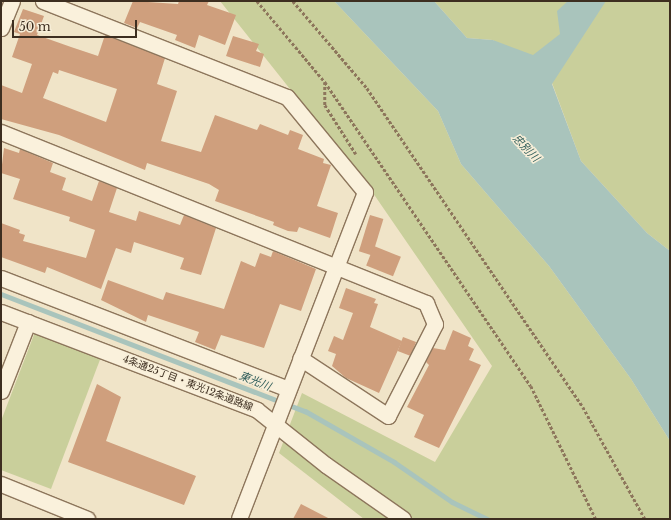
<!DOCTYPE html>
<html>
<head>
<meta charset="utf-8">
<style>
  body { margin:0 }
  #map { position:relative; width:671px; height:520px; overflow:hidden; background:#f0e4c8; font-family:"Libre Baskerville","Noto Sans JP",serif }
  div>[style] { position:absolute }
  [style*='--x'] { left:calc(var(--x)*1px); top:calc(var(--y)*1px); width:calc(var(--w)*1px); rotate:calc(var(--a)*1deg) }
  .green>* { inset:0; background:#c9cf9b }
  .water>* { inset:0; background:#a9c4bc }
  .stream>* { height:5px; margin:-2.5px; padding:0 2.5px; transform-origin:2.5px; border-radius:2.5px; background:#a9c4bc }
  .building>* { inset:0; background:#cf9f7d; transform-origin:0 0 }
  .path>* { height:2.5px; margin-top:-1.25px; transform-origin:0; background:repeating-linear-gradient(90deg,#8d765c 0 3px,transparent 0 5px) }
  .roads { filter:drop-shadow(1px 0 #8d765c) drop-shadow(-1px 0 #8d765c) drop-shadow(0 1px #8d765c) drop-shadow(0 -1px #8d765c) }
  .minor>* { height:15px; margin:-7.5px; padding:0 7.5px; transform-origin:7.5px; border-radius:7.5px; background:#faf1dc }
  span { translate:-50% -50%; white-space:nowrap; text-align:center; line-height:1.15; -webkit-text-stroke:3px #f7eed8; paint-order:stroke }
  .street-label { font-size:10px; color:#3d2e20 }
  .water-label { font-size:11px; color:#2f5d5a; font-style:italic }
  .frame { position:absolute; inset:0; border:2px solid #3d2e20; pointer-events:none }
  .scale { position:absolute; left:12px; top:20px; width:125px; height:18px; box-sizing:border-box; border:2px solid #3d2e20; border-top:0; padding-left:5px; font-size:12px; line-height:14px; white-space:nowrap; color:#3d2e20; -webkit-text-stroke:3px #f7eed8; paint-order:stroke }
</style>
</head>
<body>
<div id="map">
  <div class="green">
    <i style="clip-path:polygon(220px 1px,334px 1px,438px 111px,461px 164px,549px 266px,631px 379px,670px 441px,670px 519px,364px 519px,279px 453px,302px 393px,435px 462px,492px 366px,375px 196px)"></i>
    <i style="clip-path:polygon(434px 1px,670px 1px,670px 251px,647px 233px,581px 161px,552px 83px,493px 40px,467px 38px)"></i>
    <i style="clip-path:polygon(35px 332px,101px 357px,51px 489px,1px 470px,1px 421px)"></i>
  </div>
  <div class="water">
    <i style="clip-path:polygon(334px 1px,434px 1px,467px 38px,493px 40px,533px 55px,560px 34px,557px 11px,568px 1px,606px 1px,552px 84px,581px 161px,647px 233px,670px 251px,670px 441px,631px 379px,549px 266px,461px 164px,438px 111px)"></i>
  </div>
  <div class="stream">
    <i style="--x:1;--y:294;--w:326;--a:21.1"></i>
    <i style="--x:305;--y:411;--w:103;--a:29.8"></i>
    <i style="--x:394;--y:462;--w:70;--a:34.6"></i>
    <i style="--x:452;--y:502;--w:39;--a:26"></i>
  </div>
  <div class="building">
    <i style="clip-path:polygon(133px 1px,178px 4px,179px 1px,209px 1px,207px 5px,236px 15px,225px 45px,199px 35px,195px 48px,175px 40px,177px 35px,140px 22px,137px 28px,124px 23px)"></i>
    <i style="clip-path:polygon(evenodd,23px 9px,44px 16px,37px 35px,71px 47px,98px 56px,105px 35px,165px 58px,157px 84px,177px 91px,161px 141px,201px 152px,215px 115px,257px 130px,260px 124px,288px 135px,290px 130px,303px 135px,298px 149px,324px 159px,323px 163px,331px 165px,317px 206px,338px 213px,330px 238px,299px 227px,297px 232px,288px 231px,273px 225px,274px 222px,215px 201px,219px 190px,209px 184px,147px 163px,145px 170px,59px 135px,1px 119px,1px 85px,22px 93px,32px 64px,12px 57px,20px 34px,14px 32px,23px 9px,59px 70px,117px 89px,106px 122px,43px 98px,53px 72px,58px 74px,59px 70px)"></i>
    <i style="clip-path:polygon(233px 36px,259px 44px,256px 51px,264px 54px,260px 67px,226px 56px)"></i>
    <i style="clip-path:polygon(4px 148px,19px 153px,20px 149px,53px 163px,50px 172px,66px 178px,62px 190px,92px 201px,99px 181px,117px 188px,109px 212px,136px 221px,139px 211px,180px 225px,184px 215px,216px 228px,201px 275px,180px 269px,184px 258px,134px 242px,131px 253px,116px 248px,101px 289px,47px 267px,45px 273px,1px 257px,1px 223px,20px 230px,19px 233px,25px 235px,23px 241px,86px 258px,95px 230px,69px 221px,70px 217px,13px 199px,20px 179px,1px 173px)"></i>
    <i style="left:370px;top:215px;width:14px;height:38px;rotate:17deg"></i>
    <i style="left:374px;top:246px;width:29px;height:21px;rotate:22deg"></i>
    <i style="clip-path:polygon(273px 251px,316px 269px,301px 311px,280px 304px,264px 348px,221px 335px,215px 350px,195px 342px,199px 332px,148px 315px,146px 322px,101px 300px,108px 280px,163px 300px,166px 292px,224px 309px,241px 261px,255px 267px,260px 253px,271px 257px)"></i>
    <i style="clip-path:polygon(346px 288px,376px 299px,374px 303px,378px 304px,370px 327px,402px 341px,379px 393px,346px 378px,332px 366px,336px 354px,328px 351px,334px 336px,343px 340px,353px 313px,339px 308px)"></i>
    <i style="clip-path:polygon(453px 330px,471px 338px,468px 346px,474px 349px,469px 360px,481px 365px,439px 448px,414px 437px,424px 415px,407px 407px,429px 365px,426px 362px,433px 348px,445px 350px)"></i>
    <i style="left:403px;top:337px;width:14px;height:15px;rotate:21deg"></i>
    <i style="clip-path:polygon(97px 384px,121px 397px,106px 441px,196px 476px,184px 505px,68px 462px)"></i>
    <i style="clip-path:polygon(301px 504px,330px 519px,293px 519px)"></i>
  </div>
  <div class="path">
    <i style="--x:257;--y:1;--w:106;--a:50"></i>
    <i style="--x:325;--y:82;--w:367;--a:55.9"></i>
    <i style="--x:531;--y:386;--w:148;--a:64"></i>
    <i style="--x:293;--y:1;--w:114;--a:49.6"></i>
    <i style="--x:367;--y:88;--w:385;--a:55.9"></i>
    <i style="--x:583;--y:407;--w:128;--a:61"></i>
    <i style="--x:325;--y:82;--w:23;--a:90"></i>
    <i style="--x:325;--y:105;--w:58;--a:57.7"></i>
  </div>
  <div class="roads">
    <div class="minor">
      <i style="--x:43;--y:1;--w:262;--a:21.5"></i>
      <i style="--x:287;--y:97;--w:123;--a:50.6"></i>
      <i style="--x:365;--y:192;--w:350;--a:111.1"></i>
      <i style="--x:1;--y:28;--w:29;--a:-68"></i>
      <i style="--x:1;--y:132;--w:458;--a:21.9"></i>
      <i style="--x:426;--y:303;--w:23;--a:67"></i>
      <i style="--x:435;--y:324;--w:103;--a:117.1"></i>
      <i style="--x:388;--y:416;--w:105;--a:-146.6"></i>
      <i style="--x:1;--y:278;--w:308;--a:21.1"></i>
      <i style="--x:1;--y:312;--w:274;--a:20.9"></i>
      <i style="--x:257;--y:410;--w:88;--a:38.6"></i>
      <i style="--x:326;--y:465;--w:94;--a:35"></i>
      <i style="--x:1;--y:391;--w:74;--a:-68.6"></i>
      <i style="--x:1;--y:484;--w:93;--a:22.1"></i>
    </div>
  </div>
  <div class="street-label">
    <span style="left:188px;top:383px;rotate:21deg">4条通25丁目・東光12条道路線</span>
  </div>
  <div class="water-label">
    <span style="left:526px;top:148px;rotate:46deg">忠別川</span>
    <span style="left:255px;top:381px;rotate:21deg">東光川</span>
  </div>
  <div class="frame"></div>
  <div class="scale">50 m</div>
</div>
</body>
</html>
